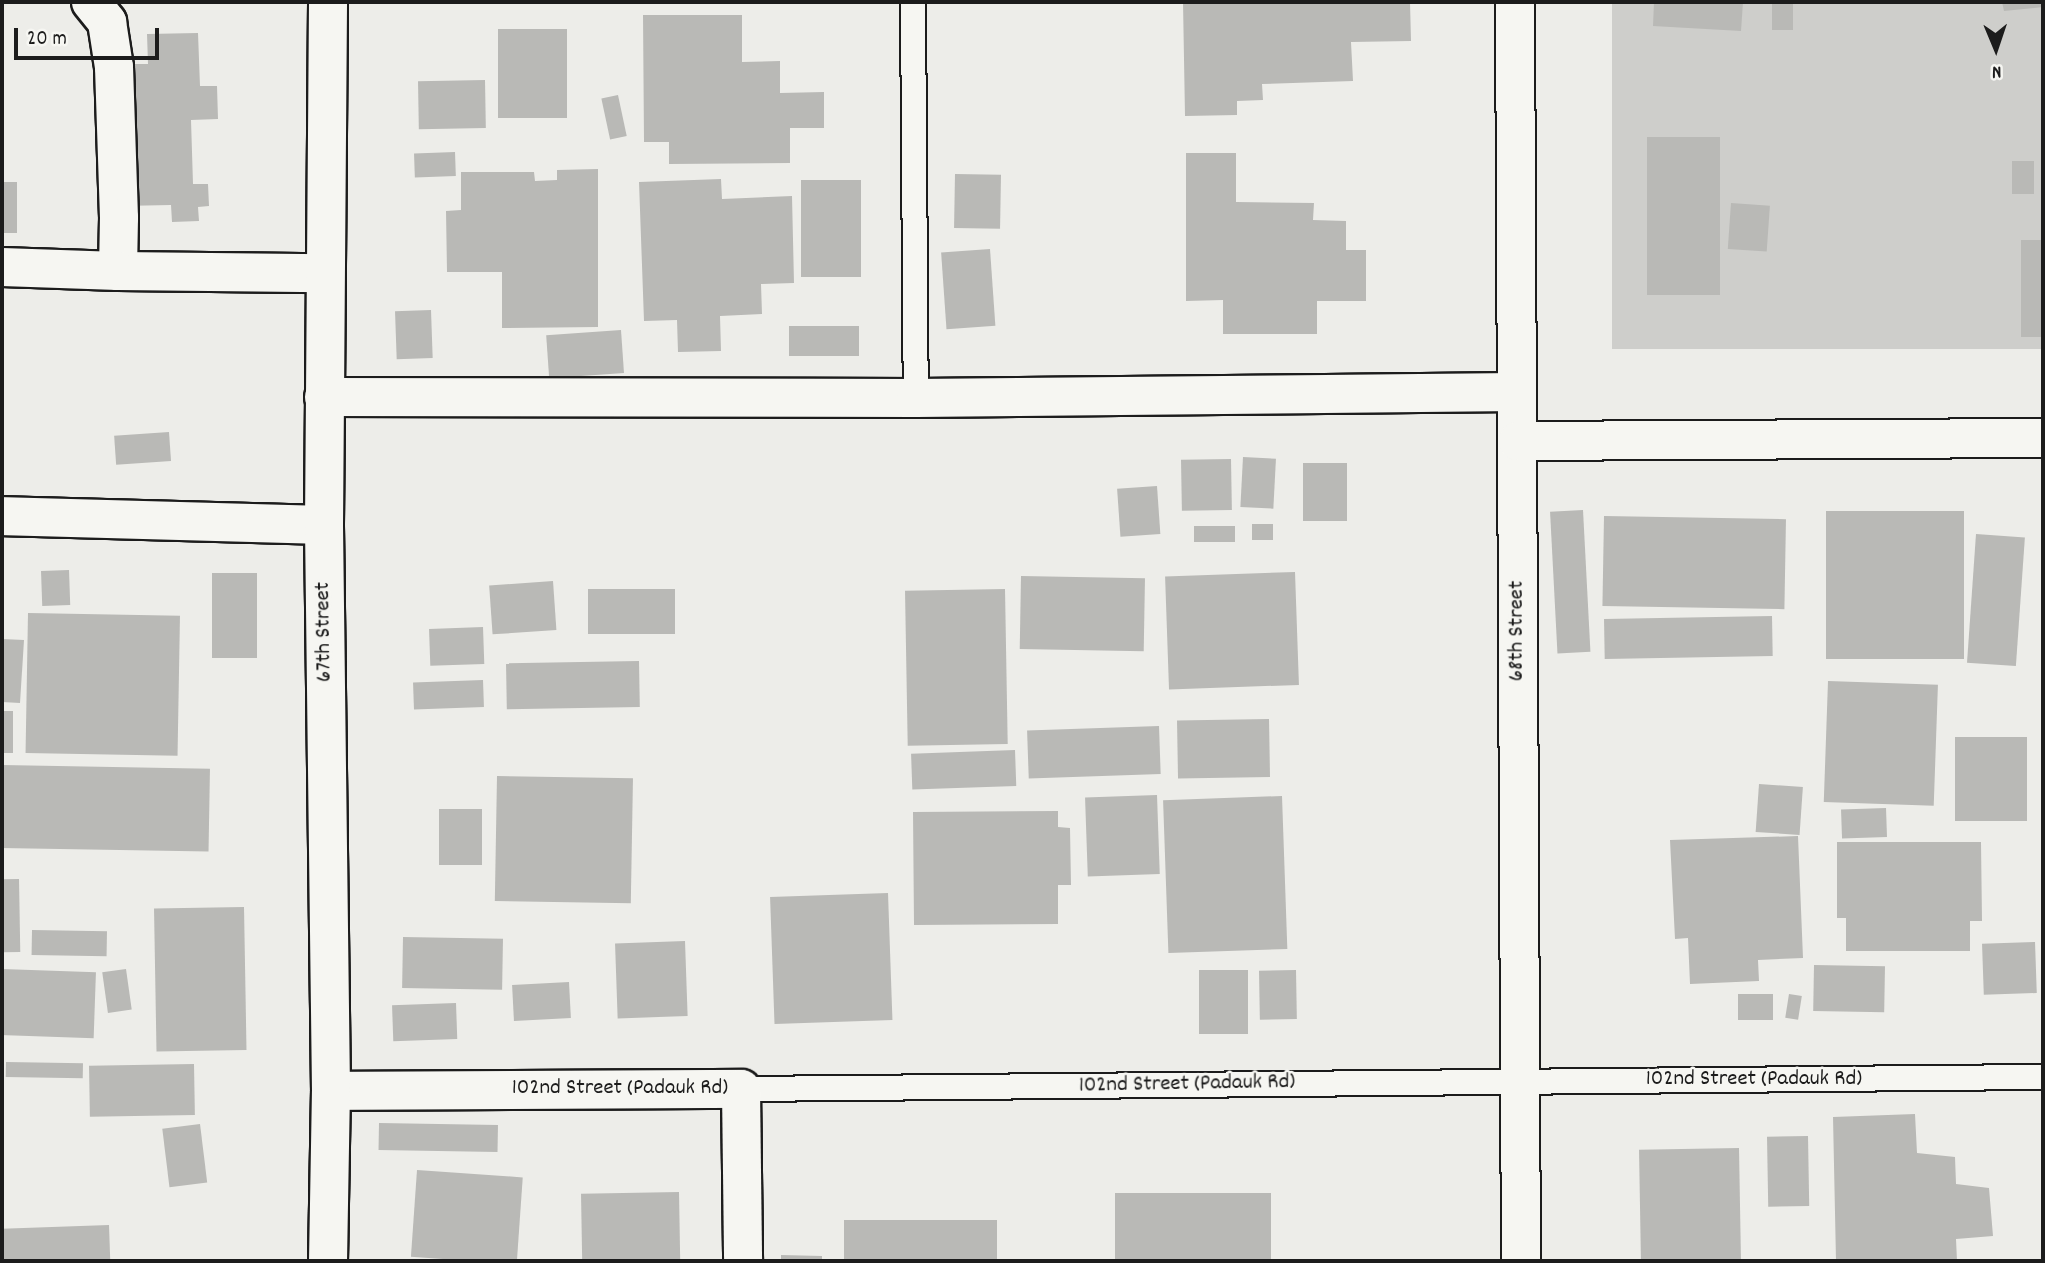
<!DOCTYPE html>
<html>
<head>
<meta charset="utf-8">
<style>
  body { margin:0 }
  #map { position:relative; width:2045px; height:1263px; overflow:hidden; background:#edede9; font-family:Dekko,sans-serif }
  div>[style] { position:absolute }
  [style*='--x'] { left:calc(var(--x)*1px); top:calc(var(--y)*1px); width:calc(var(--w)*1px); rotate:calc(var(--a)*1deg) }
  .green>* { inset:0; background:#cececb; transform-origin:0 0 }
  .building>* { inset:0; background:#b9b9b6; transform-origin:0 0 }
  .roads { filter:drop-shadow(2px 0 #1c1c1c) drop-shadow(-2px 0 #1c1c1c) drop-shadow(0 2px #1c1c1c) drop-shadow(0 -2px #1c1c1c) }
  .lane>* { height:24px; margin:-12px; padding:0 12px; transform-origin:12px; border-radius:12px; background:#f6f6f2 }
  .street>* { height:38px; margin:-19px; padding:0 19px; transform-origin:19px; border-radius:19px; background:#f6f6f2 }
  .secondary>* { height:38px; margin:-19px; padding:0 19px; transform-origin:19px; border-radius:19px; background:#f6f6f2 }
  span { translate:-50% -50%; white-space:nowrap; text-align:center; line-height:1.15; -webkit-text-stroke:5px #f6f6f2; paint-order:stroke }
  .street-label { font-size:23px; color:#1c1c1c }
  .frame { position:absolute; inset:0; border:4px solid #1c1c1c; pointer-events:none }
  .north { position:absolute; left:1961px; top:14px; width:70px; height:70px; -webkit-text-stroke:5px #f6f6f2; paint-order:stroke; rotate:178deg; font-size:19px; font-weight:700; line-height:28px; text-align:center; color:#1c1c1c }
  .north::after { content:''; display:block; margin:auto; width:24px; height:32px; background:#1c1c1c; clip-path:polygon(50% 0,100% 100%,50% 72%,0 100%) }
  .scale { position:absolute; left:14px; top:28px; width:145px; height:32px; box-sizing:border-box; border:4px solid #1c1c1c; border-top:0; padding-left:9px; font-size:21px; line-height:24px; white-space:nowrap; color:#1c1c1c; -webkit-text-stroke:5px #f6f6f2; paint-order:stroke }
</style>
</head>
<body>
<div id="map">
  <div class="green">
    <i style="left:1612px;top:2px;width:431px;height:347px"></i>
  </div>
  <div class="building">
    <i style="clip-path:polygon(1183px 2px,1410px 2px,1411px 41px,1351px 42px,1353px 81px,1262px 84px,1263px 100px,1237px 101px,1237px 115px,1185px 116px)"></i>
    <i style="clip-path:polygon(1654px 2px,1743px 2px,1741px 31px,1653px 26px)"></i>
    <i style="left:1772px;top:2px;width:21px;height:28px"></i>
    <i style="clip-path:polygon(2002px 2px,2042px 2px,2043px 7px,2004px 11px)"></i>
    <i style="clip-path:polygon(643px 15px,742px 15px,742px 62px,780px 61px,780px 93px,824px 92px,824px 128px,790px 128px,790px 163px,669px 164px,669px 142px,644px 142px)"></i>
    <i style="left:498px;top:29px;width:69px;height:89px"></i>
    <i style="clip-path:polygon(198px 33px,200px 86px,217px 86px,218px 119px,191px 120px,193px 184px,208px 184px,209px 206px,198px 207px,199px 221px,172px 222px,171px 205px,121px 206px,118px 64px,148px 64px,147px 34px)"></i>
    <i style="left:485px;top:80px;width:48px;height:67px;rotate:89deg"></i>
    <i style="left:618px;top:95px;width:42px;height:17px;rotate:78deg"></i>
    <i style="left:1647px;top:137px;width:73px;height:158px"></i>
    <i style="left:455px;top:152px;width:24px;height:41px;rotate:88deg"></i>
    <i style="clip-path:polygon(1186px 153px,1236px 153px,1236px 202px,1314px 203px,1313px 220px,1346px 221px,1346px 250px,1366px 250px,1366px 301px,1317px 301px,1317px 334px,1223px 334px,1223px 300px,1186px 301px)"></i>
    <i style="left:2012px;top:161px;width:22px;height:33px"></i>
    <i style="clip-path:polygon(598px 169px,598px 327px,502px 328px,502px 272px,447px 272px,446px 211px,461px 210px,461px 172px,534px 172px,535px 181px,557px 180px,557px 170px)"></i>
    <i style="left:955px;top:174px;width:46px;height:54px;rotate:1deg"></i>
    <i style="clip-path:polygon(721px 179px,722px 199px,792px 196px,794px 283px,761px 284px,762px 314px,720px 316px,721px 351px,678px 352px,677px 320px,644px 321px,639px 182px)"></i>
    <i style="left:801px;top:180px;width:60px;height:97px"></i>
    <i style="left:2px;top:182px;width:15px;height:51px"></i>
    <i style="left:1731px;top:203px;width:39px;height:46px;rotate:4deg"></i>
    <i style="left:2021px;top:240px;width:22px;height:97px"></i>
    <i style="left:990px;top:249px;width:77px;height:49px;rotate:86deg"></i>
    <i style="left:431px;top:310px;width:48px;height:36px;rotate:88deg"></i>
    <i style="left:859px;top:326px;width:30px;height:70px;rotate:90deg"></i>
    <i style="left:621px;top:330px;width:43px;height:75px;rotate:86deg"></i>
    <i style="left:169px;top:432px;width:29px;height:55px;rotate:86deg"></i>
    <i style="left:1243px;top:457px;width:33px;height:50px;rotate:3deg"></i>
    <i style="left:1231px;top:459px;width:51px;height:50px;rotate:89deg"></i>
    <i style="left:1303px;top:463px;width:44px;height:58px"></i>
    <i style="left:1157px;top:486px;width:48px;height:40px;rotate:86deg"></i>
    <i style="left:1583px;top:510px;width:142px;height:33px;rotate:87deg"></i>
    <i style="left:1826px;top:511px;width:138px;height:148px"></i>
    <i style="left:1604px;top:516px;width:182px;height:90px;rotate:1deg"></i>
    <i style="left:1252px;top:524px;width:21px;height:16px"></i>
    <i style="left:1235px;top:526px;width:16px;height:41px;rotate:90deg"></i>
    <i style="left:1976px;top:534px;width:49px;height:129px;rotate:4deg"></i>
    <i style="left:69px;top:570px;width:35px;height:28px;rotate:88deg"></i>
    <i style="left:1295px;top:572px;width:113px;height:130px;rotate:88deg"></i>
    <i style="left:212px;top:573px;width:45px;height:85px"></i>
    <i style="left:1021px;top:576px;width:124px;height:73px;rotate:1deg"></i>
    <i style="left:553px;top:581px;width:49px;height:64px;rotate:86deg"></i>
    <i style="left:588px;top:589px;width:87px;height:45px"></i>
    <i style="left:1005px;top:589px;width:155px;height:100px;rotate:89deg"></i>
    <i style="left:28px;top:613px;width:152px;height:140px;rotate:1deg"></i>
    <i style="left:1772px;top:616px;width:40px;height:168px;rotate:89deg"></i>
    <i style="left:483px;top:627px;width:37px;height:54px;rotate:88deg"></i>
    <i style="clip-path:polygon(2px 639px,24px 640px,20px 703px,2px 702px)"></i>
    <i style="left:639px;top:661px;width:46px;height:133px;rotate:89deg"></i>
    <i style="left:483px;top:680px;width:27px;height:70px;rotate:88deg"></i>
    <i style="left:1828px;top:681px;width:110px;height:121px;rotate:2deg"></i>
    <i style="left:2px;top:711px;width:11px;height:42px"></i>
    <i style="left:1269px;top:719px;width:58px;height:92px;rotate:89deg"></i>
    <i style="left:1159px;top:726px;width:48px;height:132px;rotate:88deg"></i>
    <i style="left:2027px;top:737px;width:84px;height:72px;rotate:90deg"></i>
    <i style="left:1015px;top:750px;width:36px;height:104px;rotate:88deg"></i>
    <i style="left:2px;top:765px;width:208px;height:83px;rotate:1deg"></i>
    <i style="left:497px;top:776px;width:136px;height:125px;rotate:1deg"></i>
    <i style="left:1759px;top:784px;width:44px;height:48px;rotate:4deg"></i>
    <i style="left:1157px;top:795px;width:79px;height:72px;rotate:88deg"></i>
    <i style="left:1282px;top:796px;width:153px;height:119px;rotate:88deg"></i>
    <i style="left:1886px;top:808px;width:29px;height:45px;rotate:88deg"></i>
    <i style="left:439px;top:809px;width:43px;height:56px"></i>
    <i style="clip-path:polygon(1058px 811px,1058px 827px,1070px 828px,1071px 885px,1058px 885px,1058px 924px,914px 925px,913px 812px)"></i>
    <i style="clip-path:polygon(1798px 836px,1803px 958px,1758px 960px,1759px 981px,1690px 984px,1688px 938px,1675px 939px,1670px 840px)"></i>
    <i style="clip-path:polygon(1837px 842px,1981px 842px,1982px 921px,1970px 921px,1970px 951px,1846px 951px,1846px 918px,1837px 918px)"></i>
    <i style="left:19px;top:879px;width:73px;height:17px;rotate:89deg"></i>
    <i style="left:888px;top:893px;width:127px;height:118px;rotate:88deg"></i>
    <i style="left:244px;top:907px;width:143px;height:90px;rotate:89deg"></i>
    <i style="left:32px;top:930px;width:75px;height:25px;rotate:1deg"></i>
    <i style="left:403px;top:937px;width:100px;height:51px;rotate:1deg"></i>
    <i style="left:685px;top:941px;width:75px;height:70px;rotate:88deg"></i>
    <i style="left:2035px;top:942px;width:51px;height:53px;rotate:88deg"></i>
    <i style="left:1814px;top:965px;width:71px;height:46px;rotate:1deg"></i>
    <i style="left:2px;top:969px;width:94px;height:66px;rotate:2deg"></i>
    <i style="left:126px;top:969px;width:41px;height:24px;rotate:82deg"></i>
    <i style="left:1199px;top:970px;width:49px;height:64px"></i>
    <i style="left:1296px;top:970px;width:49px;height:37px;rotate:89deg"></i>
    <i style="left:569px;top:982px;width:36px;height:57px;rotate:87deg"></i>
    <i style="left:1738px;top:994px;width:35px;height:26px"></i>
    <i style="left:1789px;top:994px;width:13px;height:24px;rotate:9deg"></i>
    <i style="left:456px;top:1003px;width:36px;height:64px;rotate:88deg"></i>
    <i style="left:6px;top:1062px;width:77px;height:15px;rotate:1deg"></i>
    <i style="left:194px;top:1064px;width:51px;height:105px;rotate:89deg"></i>
    <i style="clip-path:polygon(1915px 1114px,1917px 1153px,1955px 1157px,1956px 1184px,1989px 1188px,1993px 1236px,1956px 1239px,1957px 1261px,1836px 1261px,1833px 1117px)"></i>
    <i style="left:379px;top:1123px;width:119px;height:27px;rotate:1deg"></i>
    <i style="left:200px;top:1124px;width:59px;height:38px;rotate:83deg"></i>
    <i style="left:1808px;top:1136px;width:70px;height:41px;rotate:89deg"></i>
    <i style="left:1739px;top:1148px;width:113px;height:100px;rotate:89deg"></i>
    <i style="left:417px;top:1170px;width:106px;height:87px;rotate:4deg"></i>
    <i style="left:679px;top:1192px;width:69px;height:98px;rotate:89deg"></i>
    <i style="left:1115px;top:1193px;width:156px;height:68px"></i>
    <i style="left:844px;top:1220px;width:153px;height:41px"></i>
    <i style="left:109px;top:1225px;width:36px;height:107px;rotate:88deg"></i>
    <i style="clip-path:polygon(781px 1255px,822px 1256px,822px 1261px,781px 1261px)"></i>
  </div>
  <div class="roads">
    <div class="lane">
      <i style="--x:913;--y:2;--w:396;--a:89.6"></i>
      <i style="--x:741;--y:1089;--w:1302;--a:-0.53"></i>
    </div>
    <div class="street">
      <i style="--x:91;--y:2;--w:26;--a:51"></i>
      <i style="--x:107;--y:22;--w:46;--a:81.2"></i>
      <i style="--x:114;--y:67;--w:151;--a:88.1"></i>
      <i style="--x:119;--y:218;--w:53;--a:91.1"></i>
      <i style="--x:118;--y:271;--w:207;--a:0.6"></i>
      <i style="--x:2;--y:267;--w:116;--a:2"></i>
      <i style="--x:324;--y:397;--w:592;--a:0.1"></i>
      <i style="--x:916;--y:398;--w:601;--a:-0.57"></i>
      <i style="--x:2;--y:516;--w:322;--a:1.6"></i>
      <i style="--x:331;--y:1091;--w:410;--a:-0.3"></i>
      <i style="--x:741;--y:1089;--w:172;--a:89.3"></i>
      <i style="--x:328;--y:1261;--w:170;--a:-89"></i>
      <i style="--x:331;--y:1091;--w:566;--a:-90.71"></i>
      <i style="--x:324;--y:525;--w:523;--a:-89.56"></i>
    </div>
    <div class="secondary">
      <i style="--x:1515;--y:2;--w:1259;--a:89.73"></i>
      <i style="--x:1518;--y:441;--w:525;--a:-0.33"></i>
    </div>
  </div>
  <div class="street-label">
    <span style="left:1518px;top:631px;rotate:-90deg">68th Street</span>
    <span style="left:325px;top:632px;rotate:-91deg">67th Street</span>
    <span style="left:1754px;top:1080px">102nd Street (Padauk Rd)</span>
    <span style="left:1187px;top:1085px;rotate:-1deg">102nd Street (Padauk Rd)</span>
    <span style="left:620px;top:1089px">102nd Street (Padauk Rd)</span>
  </div>
  <div class="frame"></div>
  <div class="north">N</div>
  <div class="scale">20 m</div>
</div>
</body>
</html>
